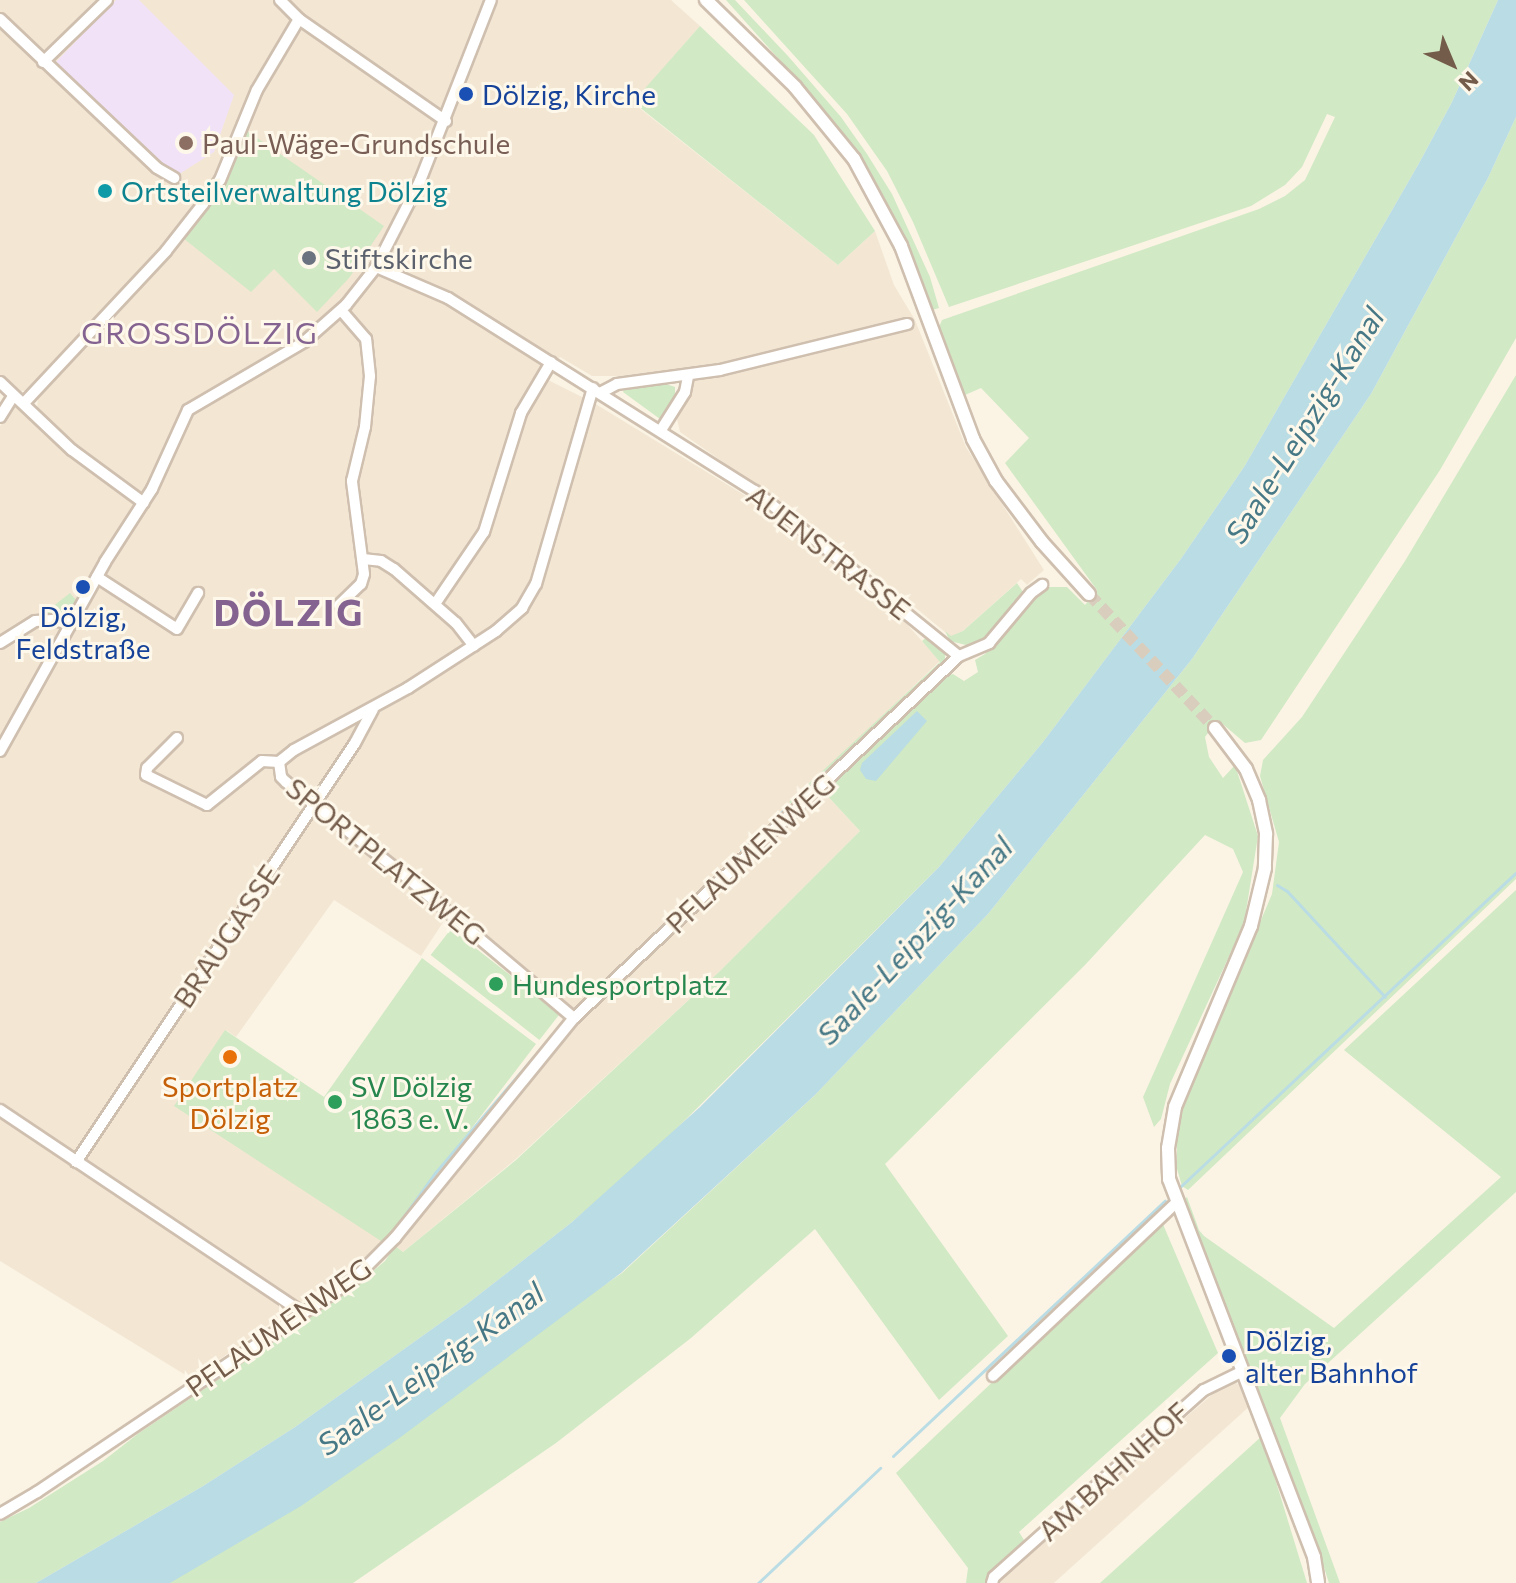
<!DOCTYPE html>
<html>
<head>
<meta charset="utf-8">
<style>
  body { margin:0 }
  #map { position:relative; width:1516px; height:1583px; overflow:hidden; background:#fbf4e5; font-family:Commissioner,sans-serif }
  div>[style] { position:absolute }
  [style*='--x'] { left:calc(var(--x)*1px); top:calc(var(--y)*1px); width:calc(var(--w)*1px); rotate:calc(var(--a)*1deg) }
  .residential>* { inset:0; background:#f3e7d4 }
  .education>* { inset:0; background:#f1e2f8 }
  .green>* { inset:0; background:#d1e9c4; transform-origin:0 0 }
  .water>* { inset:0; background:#badce4 }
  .stream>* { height:3px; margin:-1.5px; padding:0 1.5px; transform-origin:1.5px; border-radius:1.5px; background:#badce4 }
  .tertiary-tunnel>* { height:12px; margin-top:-6px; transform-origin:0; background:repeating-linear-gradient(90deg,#d9cebe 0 12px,transparent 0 18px) }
  .roads { filter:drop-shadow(2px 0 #cfbfaf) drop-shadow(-2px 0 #cfbfaf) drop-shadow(0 2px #cfbfaf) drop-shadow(0 -2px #cfbfaf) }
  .minor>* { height:10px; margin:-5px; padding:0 5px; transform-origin:5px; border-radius:5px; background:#fff }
  .tertiary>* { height:12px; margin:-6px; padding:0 6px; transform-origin:6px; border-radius:6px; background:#fff }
  .dots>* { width:22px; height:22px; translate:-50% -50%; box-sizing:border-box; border:4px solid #fef8eb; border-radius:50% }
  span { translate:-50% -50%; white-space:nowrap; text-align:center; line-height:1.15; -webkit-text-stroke:6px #fef8eb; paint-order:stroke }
  .transit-label { font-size:28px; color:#164399 }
  .left { translate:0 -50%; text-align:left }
  .education-label { font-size:28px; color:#785e54 }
  .culture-label { font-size:28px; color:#0d838f }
  .worship-label { font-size:28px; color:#5b616d }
  .street-label { font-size:28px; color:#745c4b }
  .leisure-label { font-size:28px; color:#27864d }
  .food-label { font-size:28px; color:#c56008 }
  .neighbourhood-label { font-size:30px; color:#846390; letter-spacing:2px }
  .water-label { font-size:30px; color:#467886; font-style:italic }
  .district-label { font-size:36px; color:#846390; font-weight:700; letter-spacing:2px }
  .north { position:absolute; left:1412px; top:24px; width:80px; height:80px; -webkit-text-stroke:6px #fef8eb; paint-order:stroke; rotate:136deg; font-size:22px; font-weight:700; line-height:32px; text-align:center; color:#745c4b }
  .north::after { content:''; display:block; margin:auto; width:28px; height:36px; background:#745c4b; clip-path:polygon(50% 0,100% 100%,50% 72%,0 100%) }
</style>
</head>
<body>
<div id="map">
  <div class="residential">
    <i style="clip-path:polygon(0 0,671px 0,700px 26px,633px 103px,838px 265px,875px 231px,894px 285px,915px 320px,966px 447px,1044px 570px,1027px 585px,1021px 579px,963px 631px,951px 637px,826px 534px,680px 432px,677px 419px,694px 382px,692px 371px,652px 376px,592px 376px,560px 357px,546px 379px,594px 403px,764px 507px,904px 621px,940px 661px,572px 1010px,453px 907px,421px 956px,334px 900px,236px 1037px,226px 1030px,384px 1243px,192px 1379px,0 1261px,0 426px,11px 407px,18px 406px,29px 416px,37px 409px,38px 398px,31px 390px,16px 392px,0 376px)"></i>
    <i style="clip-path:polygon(823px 791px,860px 831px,720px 971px,516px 1159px,403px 1252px,395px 1246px,438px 1187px,582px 1018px)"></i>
    <i style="clip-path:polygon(1229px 1380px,1243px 1386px,1251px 1405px,1054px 1583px,998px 1583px,999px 1578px)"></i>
  </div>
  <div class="education">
    <i style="clip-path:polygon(116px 0,139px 0,234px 95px,214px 152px,176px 176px,158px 167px,53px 65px)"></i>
  </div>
  <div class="green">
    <i style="clip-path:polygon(726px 0,735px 0,788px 56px,841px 117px,867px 154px,892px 194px,930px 277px,939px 308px,932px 310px,906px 241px,861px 157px,803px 86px)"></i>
    <i style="clip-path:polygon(744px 0,1498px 0,1452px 102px,1418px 165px,1244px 467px,1180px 560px,1043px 742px,939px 867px,655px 1150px,572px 1222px,467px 1304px,295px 1427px,203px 1486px,36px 1583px,0 1583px,0 1522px,29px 1508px,103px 1461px,139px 1433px,348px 1292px,385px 1261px,395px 1246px,403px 1252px,516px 1160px,720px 971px,860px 831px,823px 791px,946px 676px,953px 674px,964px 681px,978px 672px,975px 660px,985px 654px,1036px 593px,1047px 587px,1067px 587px,1085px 605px,1097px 590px,1005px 463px,1029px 438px,981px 388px,965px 395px,939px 327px,942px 320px,1259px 209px,1285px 196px,1305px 180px,1335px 117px,1327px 114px,1302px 167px,1285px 185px,1251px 206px,949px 307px,913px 222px,887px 171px,847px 114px)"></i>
    <i style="clip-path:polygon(700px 26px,814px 135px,875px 231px,838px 265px,633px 102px)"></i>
    <i style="clip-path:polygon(1516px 117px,1516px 338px,1440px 470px,1261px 740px,1245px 743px,1218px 720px,1205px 737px,1209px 757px,1223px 778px,1235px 765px,1258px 836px,1244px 924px,1170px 1084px,1161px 1119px,1154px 1127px,1143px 1097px,1243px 872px,1233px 849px,1205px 835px,1085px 965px,885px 1164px,1008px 1336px,939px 1400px,815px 1229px,691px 1338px,556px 1443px,353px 1583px,169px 1583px,622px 1273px,814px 1096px,988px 914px,1192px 659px,1371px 394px,1488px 178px)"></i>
    <i style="clip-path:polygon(247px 131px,384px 226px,349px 278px,317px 312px,274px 269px,251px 292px,183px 238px,226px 180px)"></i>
    <i style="clip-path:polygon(1516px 375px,1516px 879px,1188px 1190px,1182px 1186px,1177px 1169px,1177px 1137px,1185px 1100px,1272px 894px,1279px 842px,1260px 776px,1263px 760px,1302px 717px,1405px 561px)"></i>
    <i style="clip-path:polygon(666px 384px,675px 387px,675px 395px,660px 419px,623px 392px,625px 388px)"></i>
    <i style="clip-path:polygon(1017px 583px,1025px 595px,988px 640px,970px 646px,950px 641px,945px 631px,951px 636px,963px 631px)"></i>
    <i style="clip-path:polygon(70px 593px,77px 601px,68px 613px,42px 615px)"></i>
    <i style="clip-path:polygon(928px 636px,945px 654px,945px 665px,794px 806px,789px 802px,940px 662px,922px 641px)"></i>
    <i style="clip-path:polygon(1516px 890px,1516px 1192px,1305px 1384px,1280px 1418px,1340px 1583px,1329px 1583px,1311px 1527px,1182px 1201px,1187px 1197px,1199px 1230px,1204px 1236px,1334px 1328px,1501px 1177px,1344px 1050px)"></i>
    <i style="left:451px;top:929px;width:138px;height:33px;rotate:38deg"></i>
    <i style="clip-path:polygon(422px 958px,536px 1044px,384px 1243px,174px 1106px,225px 1030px,324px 1097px)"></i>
    <i style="clip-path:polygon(1162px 1222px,1218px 1353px,1019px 1532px,1024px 1540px,985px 1583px,966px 1583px,968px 1568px,896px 1473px)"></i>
    <i style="clip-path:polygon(1262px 1436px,1307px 1583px,1100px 1583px)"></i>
  </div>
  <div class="water">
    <i style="clip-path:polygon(1498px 0,1516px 0,1516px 117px,1488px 178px,1371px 394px,1192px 659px,988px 914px,815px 1095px,621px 1273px,398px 1439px,301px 1506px,170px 1583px,36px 1583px,203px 1486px,295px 1427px,467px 1304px,572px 1222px,700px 1107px,939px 867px,1043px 742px,1180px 560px,1244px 467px,1418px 165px,1452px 102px)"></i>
    <i style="clip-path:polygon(917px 711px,927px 721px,876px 781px,866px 779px,860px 770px,862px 763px)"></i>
  </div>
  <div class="stream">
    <i style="--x:796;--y:799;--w:180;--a:-42.5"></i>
    <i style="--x:772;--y:821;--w:21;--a:-43"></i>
    <i style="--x:741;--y:850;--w:31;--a:-42"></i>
    <i style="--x:1277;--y:885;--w:12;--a:31"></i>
    <i style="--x:1287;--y:891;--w:144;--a:47.2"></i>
    <i style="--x:696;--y:894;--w:41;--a:-43"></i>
    <i style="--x:645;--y:942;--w:45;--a:-43.2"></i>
    <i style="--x:588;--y:998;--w:68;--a:-45"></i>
    <i style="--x:1181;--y:1186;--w:458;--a:-43.1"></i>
    <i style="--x:389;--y:1237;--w:79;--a:-54.3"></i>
    <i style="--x:435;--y:1173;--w:192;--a:-49.7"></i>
    <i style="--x:363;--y:1261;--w:11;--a:-38"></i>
    <i style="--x:893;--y:1456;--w:373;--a:-43.2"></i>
    <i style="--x:758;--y:1583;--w:168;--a:-43.3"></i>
  </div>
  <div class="tertiary-tunnel">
    <i style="--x:1089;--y:594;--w:184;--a:46.8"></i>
  </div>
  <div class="roads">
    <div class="minor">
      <i style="--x:280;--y:0;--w:27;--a:45"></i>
      <i style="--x:299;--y:19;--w:179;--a:34.8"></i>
      <i style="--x:0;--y:19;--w:216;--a:43.5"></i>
      <i style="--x:157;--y:168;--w:20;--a:30"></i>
      <i style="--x:43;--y:62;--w:89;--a:-44.1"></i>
      <i style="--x:376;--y:267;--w:78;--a:23.3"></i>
      <i style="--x:448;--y:298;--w:363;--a:32.2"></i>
      <i style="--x:755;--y:491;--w:262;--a:39"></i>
      <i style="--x:0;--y:382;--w:99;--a:43.4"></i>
      <i style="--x:72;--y:450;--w:89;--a:36.4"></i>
      <i style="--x:600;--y:393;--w:19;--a:-28"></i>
      <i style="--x:617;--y:384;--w:104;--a:-7.7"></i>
      <i style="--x:720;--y:370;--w:193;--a:-13.8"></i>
      <i style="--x:24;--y:403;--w:208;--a:-46.9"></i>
      <i style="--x:166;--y:251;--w:60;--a:-51.8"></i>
      <i style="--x:203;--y:204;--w:29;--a:-55"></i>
      <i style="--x:220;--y:180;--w:97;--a:-67.7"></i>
      <i style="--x:257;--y:90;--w:82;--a:-59.4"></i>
      <i style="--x:0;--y:417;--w:25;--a:-58"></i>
      <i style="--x:661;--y:430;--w:45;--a:-57.7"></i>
      <i style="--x:685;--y:392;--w:16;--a:-79"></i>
      <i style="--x:363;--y:559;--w:18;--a:6"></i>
      <i style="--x:381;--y:561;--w:15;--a:32"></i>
      <i style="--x:394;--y:569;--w:82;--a:41.1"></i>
      <i style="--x:456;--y:623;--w:29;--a:52"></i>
      <i style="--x:97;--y:577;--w:95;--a:33"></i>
      <i style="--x:177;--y:629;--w:42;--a:-59.7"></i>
      <i style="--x:435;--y:604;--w:87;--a:-55.8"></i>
      <i style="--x:484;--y:532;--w:125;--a:-72.7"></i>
      <i style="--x:521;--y:413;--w:59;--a:-59.5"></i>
      <i style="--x:339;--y:605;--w:30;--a:-44"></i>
      <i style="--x:361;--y:584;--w:10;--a:-73"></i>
      <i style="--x:364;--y:574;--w:94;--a:-97.4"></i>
      <i style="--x:352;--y:481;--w:56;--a:-76.5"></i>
      <i style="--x:365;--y:427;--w:51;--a:-84.4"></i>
      <i style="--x:370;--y:376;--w:37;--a:-96"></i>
      <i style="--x:366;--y:339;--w:38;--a:-131"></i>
      <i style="--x:0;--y:643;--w:41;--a:-32.2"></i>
      <i style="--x:35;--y:621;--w:18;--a:-3"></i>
      <i style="--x:53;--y:620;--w:19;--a:12"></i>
      <i style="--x:177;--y:738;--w:42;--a:135"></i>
      <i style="--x:147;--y:768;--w:7;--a:98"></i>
      <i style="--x:146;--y:775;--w:68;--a:26.2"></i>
      <i style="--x:207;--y:805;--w:70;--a:-38.7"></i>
      <i style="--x:262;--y:761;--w:17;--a:3"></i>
      <i style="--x:0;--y:751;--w:216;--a:-60.9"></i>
      <i style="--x:105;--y:562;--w:87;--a:-57.2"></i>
      <i style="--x:152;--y:489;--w:87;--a:-65.5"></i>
      <i style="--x:188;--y:410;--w:134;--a:-30.4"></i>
      <i style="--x:304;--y:342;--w:56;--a:-41.4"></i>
      <i style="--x:346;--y:305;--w:48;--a:-51.7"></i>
      <i style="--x:376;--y:267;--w:97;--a:-62.9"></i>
      <i style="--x:420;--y:181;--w:194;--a:-68.6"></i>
      <i style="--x:279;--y:762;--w:19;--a:-39"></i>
      <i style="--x:294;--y:750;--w:130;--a:-28.5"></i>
      <i style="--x:408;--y:688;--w:105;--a:-32.9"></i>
      <i style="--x:496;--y:631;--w:35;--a:-41"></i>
      <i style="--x:522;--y:608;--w:28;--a:-60"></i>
      <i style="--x:536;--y:584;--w:204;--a:-73.8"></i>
      <i style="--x:279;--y:762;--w:15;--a:82"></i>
      <i style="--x:281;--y:777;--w:7;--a:45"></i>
      <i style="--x:286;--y:782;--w:158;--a:38.3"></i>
      <i style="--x:410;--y:880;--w:214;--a:40.1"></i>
      <i style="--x:0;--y:1110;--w:365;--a:33.8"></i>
      <i style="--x:76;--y:1162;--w:503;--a:-56.34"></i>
      <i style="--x:355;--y:743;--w:38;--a:-62"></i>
      <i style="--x:993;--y:1376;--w:252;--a:-43.4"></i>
      <i style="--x:0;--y:1514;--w:43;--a:-30.7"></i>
      <i style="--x:37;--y:1492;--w:383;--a:-33.9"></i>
      <i style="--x:355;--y:1278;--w:57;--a:-45"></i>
      <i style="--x:395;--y:1238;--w:284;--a:-50.9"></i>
      <i style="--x:574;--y:1018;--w:528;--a:-43.24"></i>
      <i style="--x:959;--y:656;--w:33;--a:-23"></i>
      <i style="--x:989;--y:643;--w:65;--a:-50"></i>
      <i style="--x:1031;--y:593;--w:14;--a:-36"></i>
      <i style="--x:992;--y:1583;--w:6;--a:-72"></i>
      <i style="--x:994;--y:1577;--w:281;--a:-41.7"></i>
      <i style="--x:1204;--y:1390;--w:43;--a:-26"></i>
    </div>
    <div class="tertiary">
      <i style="--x:706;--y:0;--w:124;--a:44.3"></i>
      <i style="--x:795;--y:87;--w:93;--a:50.7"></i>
      <i style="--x:854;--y:159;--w:99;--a:61.6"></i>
      <i style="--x:901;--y:246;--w:206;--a:69.5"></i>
      <i style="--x:973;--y:439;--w:48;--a:61.3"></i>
      <i style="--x:996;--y:481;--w:76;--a:53"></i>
      <i style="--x:1042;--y:542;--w:70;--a:47.9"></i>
      <i style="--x:1215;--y:728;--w:51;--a:52.9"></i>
      <i style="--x:1246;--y:769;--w:34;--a:67"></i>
      <i style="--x:1259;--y:800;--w:35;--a:78"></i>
      <i style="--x:1266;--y:834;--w:34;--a:92"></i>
      <i style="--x:1265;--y:868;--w:60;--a:103.6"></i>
      <i style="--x:1251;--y:926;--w:196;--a:112.8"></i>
      <i style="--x:1175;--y:1107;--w:42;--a:99.7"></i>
      <i style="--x:1168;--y:1148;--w:31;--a:88"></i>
      <i style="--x:1169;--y:1179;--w:405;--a:69"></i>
      <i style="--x:1314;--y:1557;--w:26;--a:81"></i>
    </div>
  </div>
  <div class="dots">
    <i style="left:466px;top:94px;background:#1a4fb4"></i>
    <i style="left:186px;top:143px;background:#8d6e63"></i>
    <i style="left:105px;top:191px;background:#0f9aa8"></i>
    <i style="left:309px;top:258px;background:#6b7280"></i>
    <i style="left:83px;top:587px;background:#1a4fb4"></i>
    <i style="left:496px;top:984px;background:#2e9e5b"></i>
    <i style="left:230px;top:1057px;background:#e8710a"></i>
    <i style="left:335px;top:1102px;background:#2e9e5b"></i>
    <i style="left:1229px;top:1356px;background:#1a4fb4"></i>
  </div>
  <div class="transit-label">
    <span class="left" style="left:482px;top:94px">Dölzig, Kirche</span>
    <span style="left:83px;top:632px">Dölzig,<br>Feldstraße</span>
    <span class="left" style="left:1245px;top:1356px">Dölzig,<br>alter Bahnhof</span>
  </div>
  <div class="education-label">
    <span class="left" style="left:202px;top:143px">Paul-Wäge-Grundschule</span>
  </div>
  <div class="culture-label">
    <span class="left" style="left:121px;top:191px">Ortsteilverwaltung Dölzig</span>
  </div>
  <div class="worship-label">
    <span class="left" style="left:325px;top:258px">Stiftskirche</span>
  </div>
  <div class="street-label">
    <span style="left:829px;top:552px;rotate:38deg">AUENSTRASSE</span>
    <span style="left:750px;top:853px;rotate:-43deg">PFLAUMENWEG</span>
    <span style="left:386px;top:861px;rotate:39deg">SPORTPLATZWEG</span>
    <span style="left:226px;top:936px;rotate:-56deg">BRAUGASSE</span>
    <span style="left:278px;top:1327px;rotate:-35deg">PFLAUMENWEG</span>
    <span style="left:1113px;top:1471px;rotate:-42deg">AM BAHNHOF</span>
  </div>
  <div class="leisure-label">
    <span class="left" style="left:512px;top:984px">Hundesportplatz</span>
    <span class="left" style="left:351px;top:1102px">SV Dölzig<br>1863 e. V.</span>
  </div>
  <div class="food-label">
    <span style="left:230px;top:1102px">Sportplatz<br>Dölzig</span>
  </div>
  <div class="neighbourhood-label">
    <span style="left:200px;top:332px">GROSSDÖLZIG</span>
  </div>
  <div class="water-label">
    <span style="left:1304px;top:425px;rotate:-58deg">Saale-Leipzig-Kanal</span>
    <span style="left:914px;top:940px;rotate:-47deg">Saale-Leipzig-Kanal</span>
    <span style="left:430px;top:1368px;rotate:-36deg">Saale-Leipzig-Kanal</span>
  </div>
  <div class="district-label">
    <span style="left:289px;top:612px">DÖLZIG</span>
  </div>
  <div class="north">N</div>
</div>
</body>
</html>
